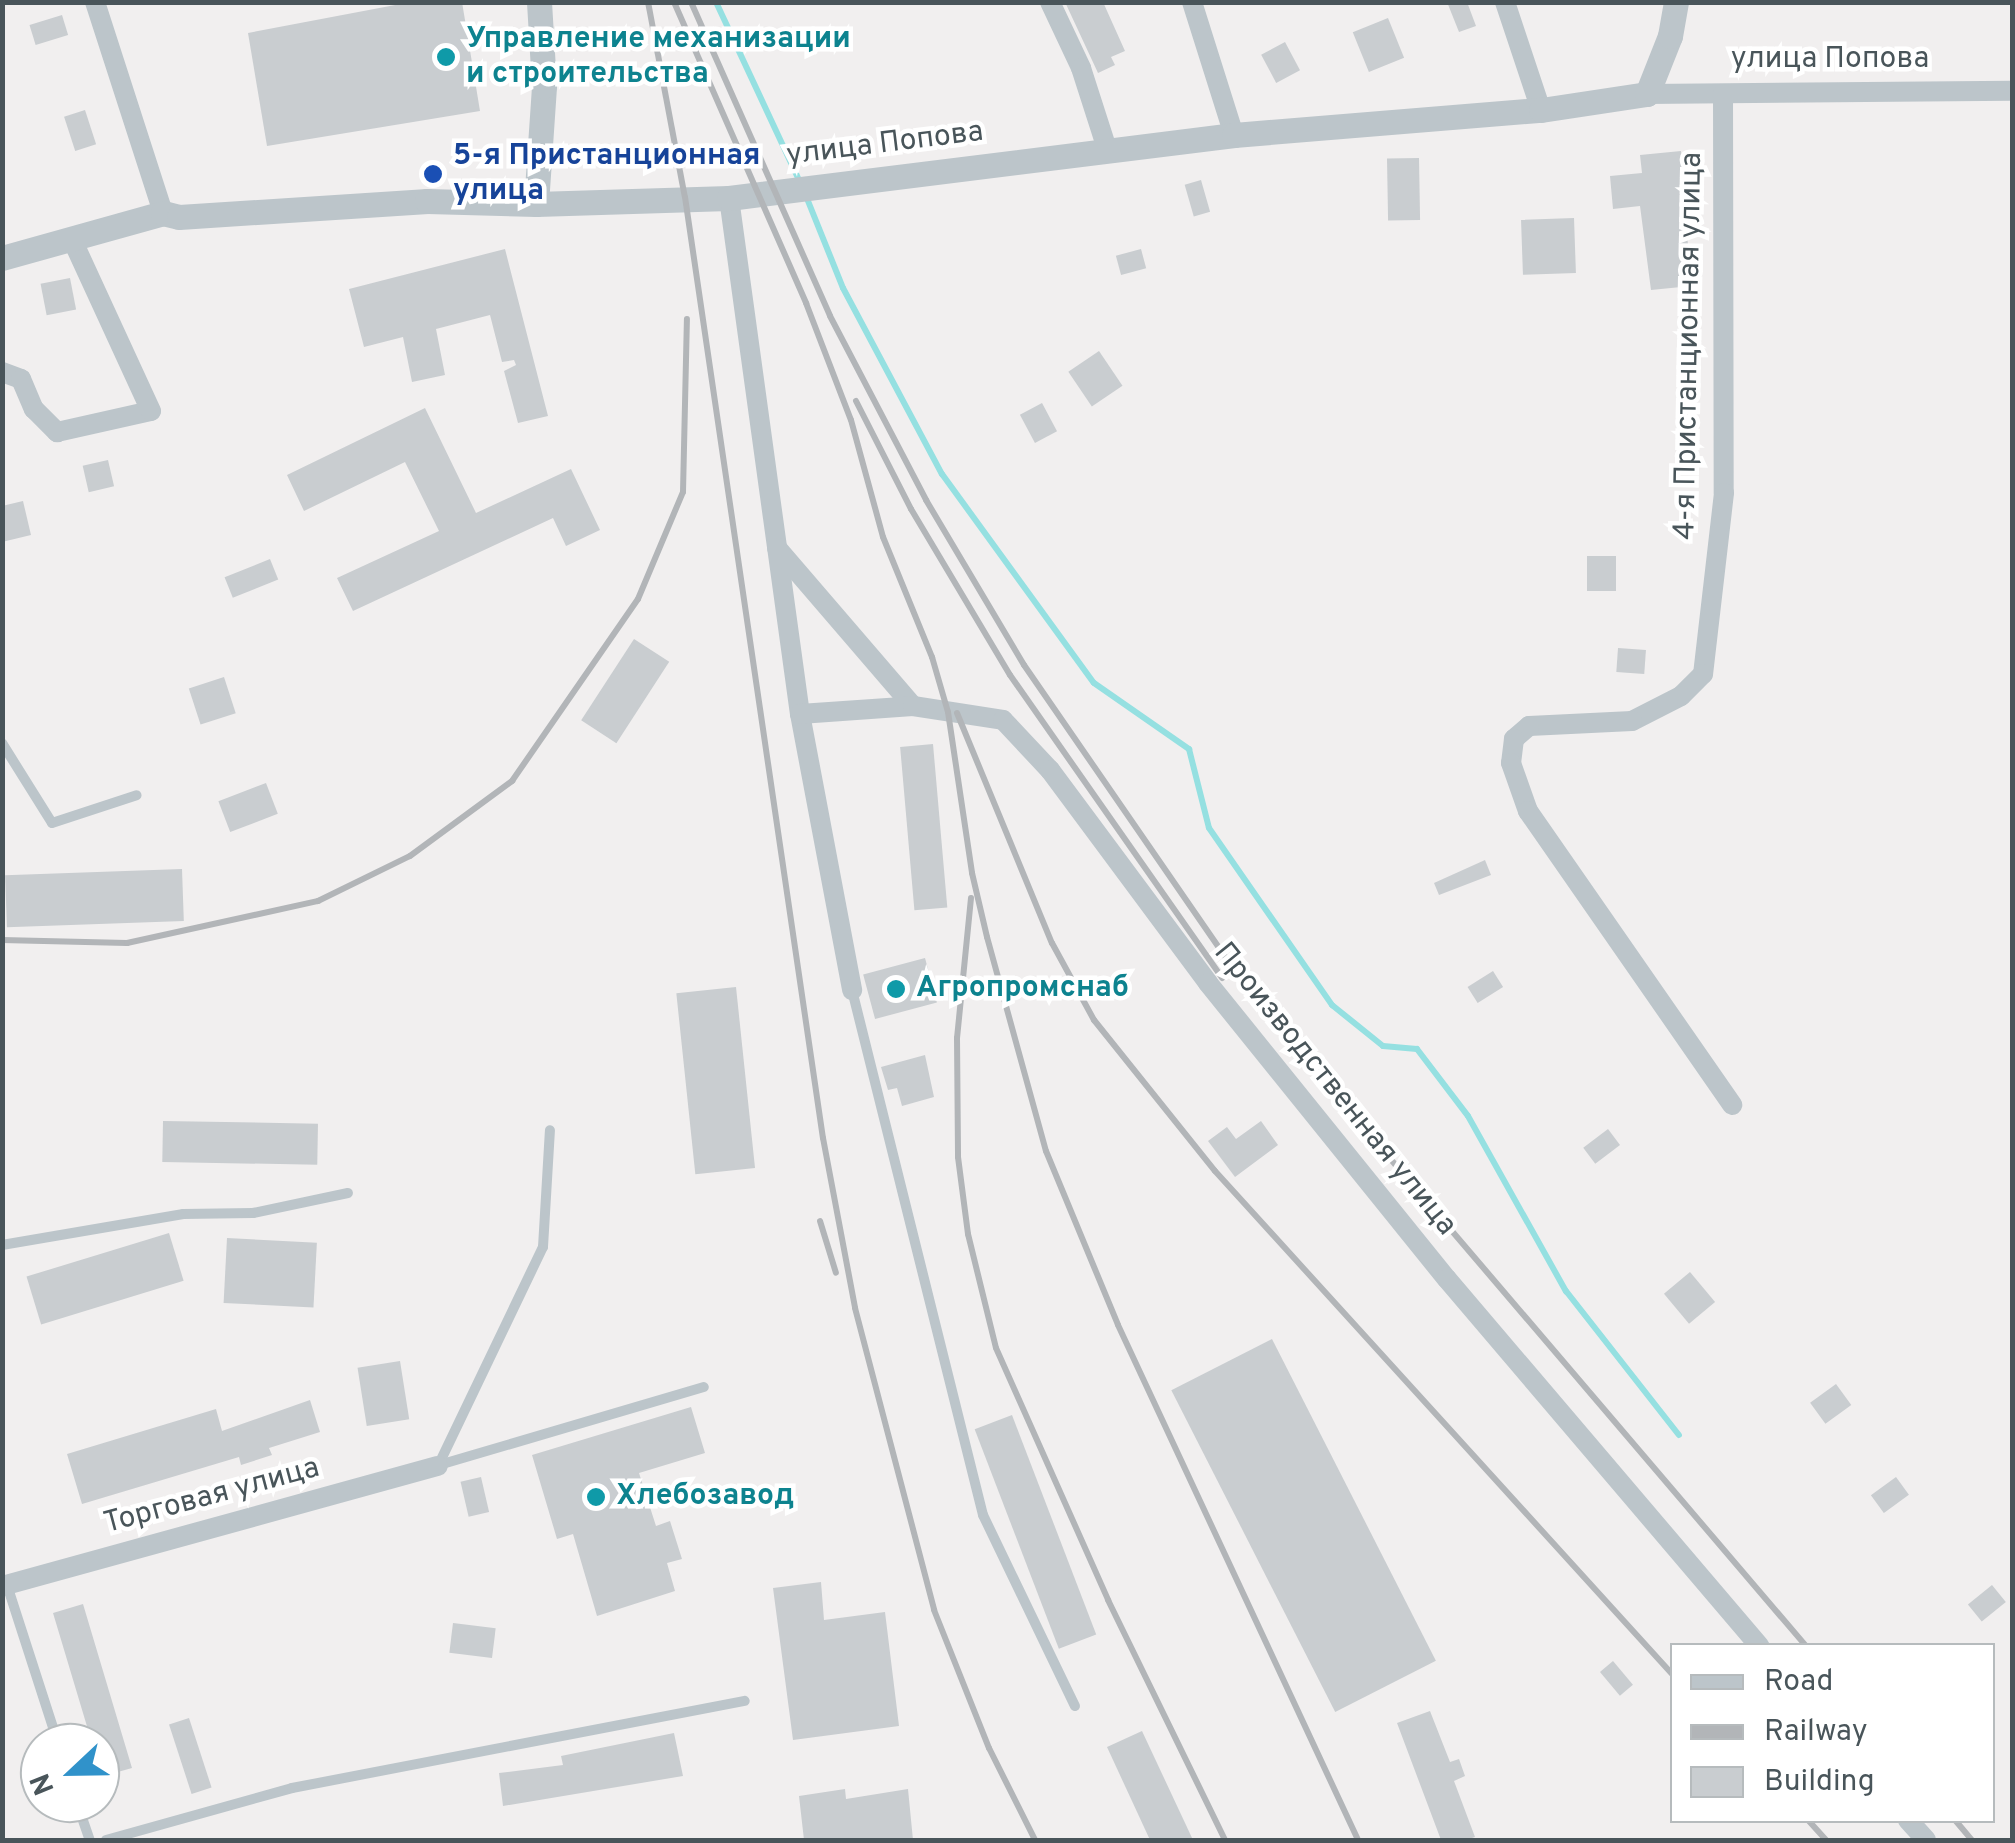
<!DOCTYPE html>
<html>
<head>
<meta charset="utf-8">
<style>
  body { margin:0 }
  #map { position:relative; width:2015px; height:1843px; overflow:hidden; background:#f1efef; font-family:Overpass,sans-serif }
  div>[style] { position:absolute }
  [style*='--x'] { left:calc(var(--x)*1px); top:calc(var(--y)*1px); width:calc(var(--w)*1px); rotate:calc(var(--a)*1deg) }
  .stream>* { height:6px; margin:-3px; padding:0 3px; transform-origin:3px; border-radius:3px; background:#95e0e1 }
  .building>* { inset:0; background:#c9cdd0; transform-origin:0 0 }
  .service>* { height:10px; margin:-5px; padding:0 5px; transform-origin:5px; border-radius:5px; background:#bcc5ca }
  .minor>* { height:20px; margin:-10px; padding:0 10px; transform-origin:10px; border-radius:10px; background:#bcc5ca }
  .tertiary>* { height:25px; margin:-12.5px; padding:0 12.5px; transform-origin:12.5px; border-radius:12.5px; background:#bcc5ca }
  .rail>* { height:6px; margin:-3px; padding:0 3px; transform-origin:3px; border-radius:3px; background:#b2b5b8 }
  .dots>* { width:28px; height:28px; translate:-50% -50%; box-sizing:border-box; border:5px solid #fff; border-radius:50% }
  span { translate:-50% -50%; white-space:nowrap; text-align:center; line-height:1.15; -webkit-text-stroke:9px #fff; paint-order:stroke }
  .culture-label { font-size:30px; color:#0d838f; font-weight:700 }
  .left { translate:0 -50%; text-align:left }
  .street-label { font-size:30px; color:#49555a }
  .transit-label { font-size:30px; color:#164399; font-weight:700 }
  .frame { position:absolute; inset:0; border:5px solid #49555a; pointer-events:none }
  .legend { position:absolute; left:1670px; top:1643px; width:325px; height:180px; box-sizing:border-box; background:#fff; border:2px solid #b6bbbd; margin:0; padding:12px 18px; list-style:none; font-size:30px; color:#49555a }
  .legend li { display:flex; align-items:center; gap:20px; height:50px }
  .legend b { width:50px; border:2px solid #b6bbbd }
  .north { position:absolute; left:20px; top:1723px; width:100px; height:100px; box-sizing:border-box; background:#fff; border:2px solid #b6bbbd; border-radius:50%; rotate:248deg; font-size:28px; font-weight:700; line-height:40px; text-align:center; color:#49555a }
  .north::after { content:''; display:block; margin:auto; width:35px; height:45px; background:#3092ca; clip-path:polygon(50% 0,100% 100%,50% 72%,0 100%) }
</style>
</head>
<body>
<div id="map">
  <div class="stream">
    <i style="--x:716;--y:2;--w:201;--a:65"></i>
    <i style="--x:806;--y:196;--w:99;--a:68.1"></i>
    <i style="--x:843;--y:288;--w:211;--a:62"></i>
    <i style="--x:942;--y:474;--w:258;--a:54"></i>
    <i style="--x:1094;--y:683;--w:116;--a:34.8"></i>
    <i style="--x:1189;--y:749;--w:81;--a:75.8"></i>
    <i style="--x:1209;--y:828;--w:216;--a:55.2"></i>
    <i style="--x:1332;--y:1005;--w:65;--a:38.8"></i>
    <i style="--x:1383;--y:1046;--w:34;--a:5"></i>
    <i style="--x:1417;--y:1049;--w:84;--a:52.7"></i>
    <i style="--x:1468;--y:1116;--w:201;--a:60.8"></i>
    <i style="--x:1566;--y:1291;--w:183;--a:51.9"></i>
  </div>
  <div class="building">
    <i style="clip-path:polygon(411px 2px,462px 2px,480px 111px,267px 146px,248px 33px)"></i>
    <i style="clip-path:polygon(1065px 2px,1103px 2px,1125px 51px,1111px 57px,1115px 65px,1098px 73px)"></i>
    <i style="clip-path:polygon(1447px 2px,1467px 2px,1476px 26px,1459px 32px)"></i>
    <i style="left:62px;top:15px;width:21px;height:34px;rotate:73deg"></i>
    <i style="left:1388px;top:18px;width:43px;height:38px;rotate:68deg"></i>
    <i style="left:1285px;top:42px;width:32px;height:27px;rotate:62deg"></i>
    <i style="left:85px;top:110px;width:36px;height:22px;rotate:72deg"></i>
    <i style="clip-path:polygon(1681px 151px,1691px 286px,1651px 290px,1640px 206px,1613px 209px,1610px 176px,1642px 173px,1640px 155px)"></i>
    <i style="left:1419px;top:158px;width:62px;height:32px;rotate:89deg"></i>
    <i style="left:1201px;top:180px;width:33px;height:17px;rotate:74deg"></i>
    <i style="left:1574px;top:218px;width:55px;height:53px;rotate:88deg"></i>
    <i style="clip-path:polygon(505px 249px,548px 416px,518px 423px,504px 371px,516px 365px,514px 360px,502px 362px,490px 315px,436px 329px,445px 375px,412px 382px,403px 337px,364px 347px,349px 289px)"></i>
    <i style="left:1141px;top:249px;width:20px;height:26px;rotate:75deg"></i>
    <i style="left:70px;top:278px;width:32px;height:30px;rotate:79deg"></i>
    <i style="left:1099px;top:351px;width:42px;height:37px;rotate:56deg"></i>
    <i style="left:1042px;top:403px;width:32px;height:25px;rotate:62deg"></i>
    <i style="clip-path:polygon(425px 408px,476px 513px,571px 469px,600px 530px,566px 546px,553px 518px,353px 611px,337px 578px,439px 531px,405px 462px,304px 511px,287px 475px)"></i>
    <i style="left:108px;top:460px;width:27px;height:26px;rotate:77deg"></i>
    <i style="clip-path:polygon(23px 501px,31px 535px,2px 542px,2px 506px)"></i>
    <i style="left:1587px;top:556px;width:29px;height:35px"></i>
    <i style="left:270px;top:559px;width:22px;height:49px;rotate:68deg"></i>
    <i style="left:634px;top:639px;width:42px;height:97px;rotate:33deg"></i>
    <i style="left:1618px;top:648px;width:28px;height:24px;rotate:4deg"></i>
    <i style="left:224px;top:677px;width:38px;height:37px;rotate:72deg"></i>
    <i style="left:933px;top:744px;width:164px;height:33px;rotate:85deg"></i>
    <i style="left:266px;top:783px;width:33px;height:51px;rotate:69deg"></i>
    <i style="clip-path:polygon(1485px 860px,1491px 875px,1439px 895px,1434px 883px)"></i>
    <i style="left:182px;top:869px;width:52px;height:177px;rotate:88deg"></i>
    <i style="left:925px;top:958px;width:46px;height:64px;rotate:75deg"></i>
    <i style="left:1493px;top:971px;width:19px;height:30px;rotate:58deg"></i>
    <i style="left:736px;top:987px;width:182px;height:60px;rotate:84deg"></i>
    <i style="clip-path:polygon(925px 1055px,934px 1097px,902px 1106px,897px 1088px,888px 1090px,881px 1067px)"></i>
    <i style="left:163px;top:1121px;width:155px;height:41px;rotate:1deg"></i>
    <i style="clip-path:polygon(1261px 1121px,1278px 1145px,1235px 1177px,1208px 1141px,1227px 1127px,1236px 1139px)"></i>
    <i style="left:1608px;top:1129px;width:20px;height:31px;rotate:53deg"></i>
    <i style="left:169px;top:1233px;width:50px;height:149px;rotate:73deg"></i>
    <i style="left:227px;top:1238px;width:90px;height:65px;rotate:3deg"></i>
    <i style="left:1690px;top:1272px;width:39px;height:34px;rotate:50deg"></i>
    <i style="left:1272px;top:1339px;width:361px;height:113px;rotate:63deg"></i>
    <i style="left:400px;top:1361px;width:59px;height:43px;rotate:81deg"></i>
    <i style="left:1836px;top:1384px;width:26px;height:32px;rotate:54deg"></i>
    <i style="clip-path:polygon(310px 1400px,320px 1432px,269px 1448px,272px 1455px,241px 1465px,239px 1457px,82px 1504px,67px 1454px,216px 1409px,222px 1431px)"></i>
    <i style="clip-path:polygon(691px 1407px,705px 1453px,639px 1473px,656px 1526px,670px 1521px,682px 1559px,667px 1563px,675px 1591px,597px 1616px,573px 1534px,557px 1539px,532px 1455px)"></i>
    <i style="left:1012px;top:1415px;width:235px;height:40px;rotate:69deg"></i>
    <i style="left:481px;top:1477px;width:36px;height:21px;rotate:77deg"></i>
    <i style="left:1896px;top:1477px;width:22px;height:31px;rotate:54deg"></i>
    <i style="clip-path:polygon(821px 1582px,824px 1620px,885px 1612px,899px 1726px,793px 1740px,773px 1588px)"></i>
    <i style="left:1992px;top:1585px;width:22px;height:31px;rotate:51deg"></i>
    <i style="clip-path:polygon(83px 1604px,132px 1768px,100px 1777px,100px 1743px,92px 1743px,53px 1613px)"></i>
    <i style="left:453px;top:1623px;width:43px;height:30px;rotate:7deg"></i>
    <i style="left:1613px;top:1661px;width:31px;height:17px;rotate:50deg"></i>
    <i style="clip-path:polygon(1430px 1711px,1450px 1762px,1459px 1759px,1465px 1776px,1454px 1781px,1475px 1837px,1466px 1840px,1441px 1840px,1397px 1723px)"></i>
    <i style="left:189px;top:1718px;width:73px;height:21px;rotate:72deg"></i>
    <i style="clip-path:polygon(1142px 1731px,1193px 1840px,1150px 1840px,1107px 1747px)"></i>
    <i style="clip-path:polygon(674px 1733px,683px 1776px,503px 1806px,499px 1773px,563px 1765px,561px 1756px)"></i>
    <i style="clip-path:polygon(845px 1789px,846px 1799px,908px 1789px,913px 1840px,804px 1840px,799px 1796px)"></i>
  </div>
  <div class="service">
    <i style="--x:2;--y:743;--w:94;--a:58"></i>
    <i style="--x:52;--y:823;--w:89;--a:-18.2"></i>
    <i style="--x:852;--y:990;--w:541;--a:75.99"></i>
    <i style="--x:983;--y:1515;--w:212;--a:64.3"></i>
    <i style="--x:2;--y:1245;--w:184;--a:-9.7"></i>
    <i style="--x:183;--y:1214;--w:70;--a:-0.8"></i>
    <i style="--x:253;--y:1213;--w:97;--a:-11.9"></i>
    <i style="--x:439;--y:1465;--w:276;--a:-16.4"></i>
    <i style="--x:438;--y:1466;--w:243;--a:-64.4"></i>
    <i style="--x:543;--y:1247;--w:117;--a:-86.6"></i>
    <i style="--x:7;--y:1585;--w:166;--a:72.1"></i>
    <i style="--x:77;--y:1803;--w:39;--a:71"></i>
    <i style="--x:106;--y:1840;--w:193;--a:-15.6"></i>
    <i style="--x:292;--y:1788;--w:461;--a:-10.9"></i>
  </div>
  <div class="minor">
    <i style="--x:95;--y:2;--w:222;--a:72.1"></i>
    <i style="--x:1050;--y:2;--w:73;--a:64.8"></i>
    <i style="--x:1081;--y:68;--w:88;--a:72.2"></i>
    <i style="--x:1192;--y:2;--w:139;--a:72.5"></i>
    <i style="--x:1505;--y:2;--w:114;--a:71.6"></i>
    <i style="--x:1647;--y:94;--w:365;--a:-0.5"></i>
    <i style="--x:1723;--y:94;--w:399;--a:89.9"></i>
    <i style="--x:1724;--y:493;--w:182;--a:96.6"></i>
    <i style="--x:1703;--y:674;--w:31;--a:135"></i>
    <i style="--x:1681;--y:696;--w:55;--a:153"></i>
    <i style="--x:1632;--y:721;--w:103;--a:177.2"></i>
    <i style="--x:1529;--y:726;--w:20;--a:139"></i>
    <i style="--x:1514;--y:739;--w:24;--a:97"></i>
    <i style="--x:1511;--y:763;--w:51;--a:70.5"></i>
    <i style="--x:1528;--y:811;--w:358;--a:55.2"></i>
    <i style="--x:729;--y:198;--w:521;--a:82.17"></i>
    <i style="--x:800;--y:714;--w:281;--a:79.3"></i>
    <i style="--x:2;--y:372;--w:20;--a:20"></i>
    <i style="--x:21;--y:379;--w:33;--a:67"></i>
    <i style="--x:34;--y:409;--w:33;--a:45"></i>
    <i style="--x:57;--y:432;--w:96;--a:-12.6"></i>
    <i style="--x:151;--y:411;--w:189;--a:-114.7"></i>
    <i style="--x:777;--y:548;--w:208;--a:49.3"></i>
    <i style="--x:800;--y:714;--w:113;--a:-4"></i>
    <i style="--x:913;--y:706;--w:91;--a:8.8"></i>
    <i style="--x:1003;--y:720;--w:69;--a:46.8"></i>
    <i style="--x:1050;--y:770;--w:265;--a:53.4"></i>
    <i style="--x:1208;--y:983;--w:380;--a:51.1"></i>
    <i style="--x:1447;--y:1279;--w:482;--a:49.6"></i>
    <i style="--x:2;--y:1586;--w:452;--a:-15.4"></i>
    <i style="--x:1908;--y:1820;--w:27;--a:48"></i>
  </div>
  <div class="tertiary">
    <i style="--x:536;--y:204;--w:118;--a:-86.1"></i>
    <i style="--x:544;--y:86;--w:84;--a:-93.4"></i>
    <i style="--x:2;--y:258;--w:167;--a:-15.6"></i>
    <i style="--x:163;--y:213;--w:16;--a:14"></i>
    <i style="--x:179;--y:217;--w:249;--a:-3.7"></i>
    <i style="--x:427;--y:201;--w:109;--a:1.6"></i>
    <i style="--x:536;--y:204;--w:193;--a:-1.8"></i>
    <i style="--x:729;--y:198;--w:509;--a:-7.11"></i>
    <i style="--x:1234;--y:135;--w:308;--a:-4.7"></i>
    <i style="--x:1541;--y:110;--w:107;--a:-8.6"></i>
    <i style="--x:1647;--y:94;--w:62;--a:-68.4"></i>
    <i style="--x:1670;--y:36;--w:35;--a:-80"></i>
  </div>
  <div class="rail">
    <i style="--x:648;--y:2;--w:198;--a:79.3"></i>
    <i style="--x:685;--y:197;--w:951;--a:81.66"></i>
    <i style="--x:823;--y:1138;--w:173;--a:79.3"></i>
    <i style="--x:855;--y:1308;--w:312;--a:75.3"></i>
    <i style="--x:934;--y:1610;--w:149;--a:68.3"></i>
    <i style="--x:989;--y:1748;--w:103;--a:63.4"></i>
    <i style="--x:674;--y:2;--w:329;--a:66.3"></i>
    <i style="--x:806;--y:303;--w:125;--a:69"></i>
    <i style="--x:851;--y:420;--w:121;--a:74.7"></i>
    <i style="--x:883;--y:537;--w:130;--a:67.8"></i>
    <i style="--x:932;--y:657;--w:57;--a:73.8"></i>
    <i style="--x:948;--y:712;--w:163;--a:81.5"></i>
    <i style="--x:972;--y:873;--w:66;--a:76.8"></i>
    <i style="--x:987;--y:937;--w:222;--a:74.6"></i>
    <i style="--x:1046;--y:1151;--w:188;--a:67.5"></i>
    <i style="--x:1118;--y:1325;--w:568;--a:65.01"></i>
    <i style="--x:691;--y:2;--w:343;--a:66.1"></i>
    <i style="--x:830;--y:316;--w:208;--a:62.4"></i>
    <i style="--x:926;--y:500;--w:192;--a:59.3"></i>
    <i style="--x:1024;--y:665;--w:406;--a:55.4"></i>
    <i style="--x:1254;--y:999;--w:850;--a:49.53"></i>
    <i style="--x:856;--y:401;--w:121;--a:63"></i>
    <i style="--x:911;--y:509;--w:193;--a:59.2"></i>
    <i style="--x:1010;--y:675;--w:370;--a:55"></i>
    <i style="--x:957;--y:713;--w:249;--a:67.6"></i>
    <i style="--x:1052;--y:943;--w:88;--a:61.4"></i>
    <i style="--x:1094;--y:1020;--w:193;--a:51.3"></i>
    <i style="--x:1215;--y:1171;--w:680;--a:47.74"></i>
    <i style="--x:971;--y:898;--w:141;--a:95.7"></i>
    <i style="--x:957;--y:1038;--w:119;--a:89.5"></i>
    <i style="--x:958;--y:1157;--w:78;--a:82.6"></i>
    <i style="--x:968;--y:1234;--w:117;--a:76.2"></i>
    <i style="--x:996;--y:1348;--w:276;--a:66"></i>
    <i style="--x:1108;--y:1600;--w:267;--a:64"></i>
    <i style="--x:2;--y:940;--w:125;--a:1.4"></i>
    <i style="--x:127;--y:943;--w:196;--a:-12.4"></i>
    <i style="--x:318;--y:901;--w:102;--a:-26.1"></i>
    <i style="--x:410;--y:856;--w:127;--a:-36.3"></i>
    <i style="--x:512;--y:781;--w:221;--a:-55.3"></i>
    <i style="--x:638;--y:599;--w:116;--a:-67.2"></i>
    <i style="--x:683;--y:492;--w:173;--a:-88.7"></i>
    <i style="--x:820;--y:1221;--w:54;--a:72.9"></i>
    <i style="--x:1808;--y:1820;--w:27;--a:48"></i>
    <i style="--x:1955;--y:1820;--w:26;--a:50"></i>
  </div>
  <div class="dots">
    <i style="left:446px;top:57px;background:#0f9aa8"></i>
    <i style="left:433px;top:174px;background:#1a4fb4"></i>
    <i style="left:896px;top:989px;background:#0f9aa8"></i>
    <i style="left:596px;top:1497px;background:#0f9aa8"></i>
  </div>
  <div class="culture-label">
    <span class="left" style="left:466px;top:57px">Управление механизации<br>и строительства</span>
    <span class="left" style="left:916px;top:989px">Агропромснаб</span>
    <span class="left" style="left:616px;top:1497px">Хлебозавод</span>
  </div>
  <div class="street-label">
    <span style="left:1830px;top:60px">улица Попова</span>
    <span style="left:885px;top:145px;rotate:-7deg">улица Попова</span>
    <span style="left:1690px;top:346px;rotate:-89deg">4-я Пристанционная улица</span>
    <span style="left:1334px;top:1090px;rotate:51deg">Производственная улица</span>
    <span style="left:212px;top:1497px;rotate:-15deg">Торговая улица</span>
  </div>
  <div class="transit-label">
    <span class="left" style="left:453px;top:174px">5-я Пристанционная<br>улица</span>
  </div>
  <div class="frame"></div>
  <ul class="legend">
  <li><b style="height:12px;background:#bcc5ca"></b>Road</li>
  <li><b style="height:12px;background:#b2b5b8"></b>Railway</li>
  <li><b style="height:28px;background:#c9cdd0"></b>Building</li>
  </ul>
  <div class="north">N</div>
</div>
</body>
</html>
